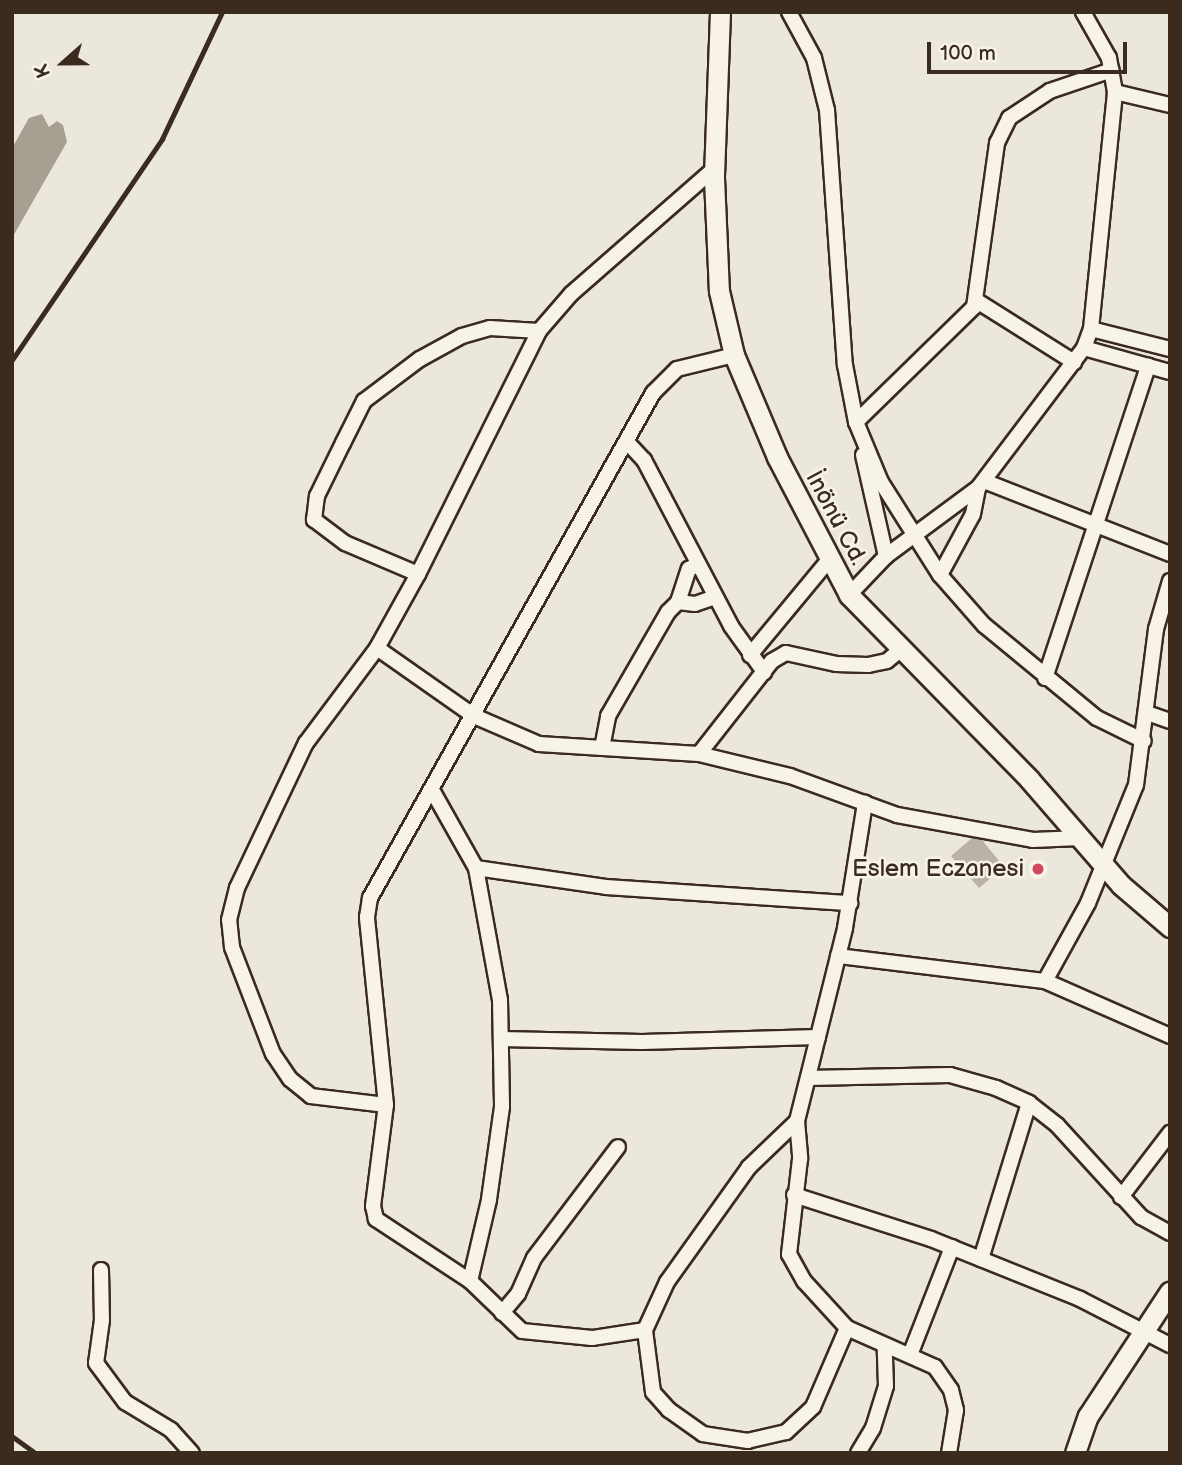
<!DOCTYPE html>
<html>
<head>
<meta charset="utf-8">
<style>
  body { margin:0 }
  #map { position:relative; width:1182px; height:1465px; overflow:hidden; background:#ece7dc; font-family:"Balsamiq Sans",sans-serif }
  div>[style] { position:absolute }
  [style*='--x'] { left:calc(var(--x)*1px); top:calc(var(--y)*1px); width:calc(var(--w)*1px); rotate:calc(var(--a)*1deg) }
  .water>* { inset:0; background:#a89f93 }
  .building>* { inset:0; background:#bab2a7 }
  .roads { filter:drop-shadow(2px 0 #3b2a1e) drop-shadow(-2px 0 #3b2a1e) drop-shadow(0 2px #3b2a1e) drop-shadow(0 -2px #3b2a1e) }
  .street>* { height:14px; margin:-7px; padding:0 7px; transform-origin:7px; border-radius:7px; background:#f7f3e8 }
  .secondary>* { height:19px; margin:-9.5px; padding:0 9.5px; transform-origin:9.5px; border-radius:9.5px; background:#f7f3e8 }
  .rail>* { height:4.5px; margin:-2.25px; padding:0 2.25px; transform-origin:2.25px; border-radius:2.25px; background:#3b2a1e }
  .dots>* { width:19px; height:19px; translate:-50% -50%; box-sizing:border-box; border:4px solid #f7f3e8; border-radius:50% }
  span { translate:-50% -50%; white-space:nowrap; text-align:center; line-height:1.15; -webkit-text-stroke:5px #f7f3e8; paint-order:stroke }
  .street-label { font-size:24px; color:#3b2a1e }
  .poi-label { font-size:24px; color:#3b2a1e }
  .right { translate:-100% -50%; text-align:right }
  .frame { position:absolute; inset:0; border:14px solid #3b2a1e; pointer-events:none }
  .north { position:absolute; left:28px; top:28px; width:70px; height:70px; -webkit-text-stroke:5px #f7f3e8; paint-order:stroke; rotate:249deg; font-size:19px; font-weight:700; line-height:28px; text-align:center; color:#3b2a1e }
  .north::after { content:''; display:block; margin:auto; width:24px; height:32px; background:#3b2a1e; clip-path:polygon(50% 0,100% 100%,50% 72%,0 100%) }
  .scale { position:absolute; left:927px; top:42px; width:200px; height:32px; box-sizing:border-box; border:4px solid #3b2a1e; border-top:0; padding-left:9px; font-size:21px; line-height:24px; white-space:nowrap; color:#3b2a1e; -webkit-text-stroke:5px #f7f3e8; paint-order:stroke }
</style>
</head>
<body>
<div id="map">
  <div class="water">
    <i style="clip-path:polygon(42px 114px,49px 127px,57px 121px,63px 125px,67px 142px,12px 238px,12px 148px,29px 118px)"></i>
  </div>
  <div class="building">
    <i style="clip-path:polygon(972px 838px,982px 840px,1004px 867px,979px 888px,951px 856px)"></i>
  </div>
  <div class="roads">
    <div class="street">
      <i style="--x:789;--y:12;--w:52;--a:61.5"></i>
      <i style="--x:814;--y:58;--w:54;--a:76"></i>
      <i style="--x:827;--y:110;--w:256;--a:86"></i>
      <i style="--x:845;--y:365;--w:58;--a:79.1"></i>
      <i style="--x:856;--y:422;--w:65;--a:67.4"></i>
      <i style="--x:881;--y:482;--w:110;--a:57.6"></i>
      <i style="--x:940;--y:575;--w:67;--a:48.7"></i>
      <i style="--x:984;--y:625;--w:146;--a:39.5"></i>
      <i style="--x:1097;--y:718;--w:52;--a:26.1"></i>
      <i style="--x:1115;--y:92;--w:57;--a:13.3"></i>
      <i style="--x:977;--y:301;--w:115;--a:32.2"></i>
      <i style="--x:1091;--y:329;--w:81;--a:14.2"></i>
      <i style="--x:1084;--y:348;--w:89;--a:15.6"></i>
      <i style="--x:856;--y:422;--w:165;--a:-44.3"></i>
      <i style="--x:974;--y:307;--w:166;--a:-82"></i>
      <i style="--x:997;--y:143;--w:28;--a:-64"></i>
      <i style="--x:1009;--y:118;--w:49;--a:-33.4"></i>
      <i style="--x:1050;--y:91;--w:65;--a:-18.7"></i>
      <i style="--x:627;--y:442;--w:25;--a:47"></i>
      <i style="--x:644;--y:460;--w:187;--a:62.3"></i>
      <i style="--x:731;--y:626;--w:57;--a:54.3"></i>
      <i style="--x:863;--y:455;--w:104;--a:77.2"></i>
      <i style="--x:984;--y:481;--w:200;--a:21.4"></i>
      <i style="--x:418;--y:574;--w:79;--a:-157"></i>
      <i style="--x:345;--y:543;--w:39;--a:-143"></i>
      <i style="--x:314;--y:520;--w:24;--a:-83"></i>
      <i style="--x:317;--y:496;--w:59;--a:-63.9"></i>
      <i style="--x:343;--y:443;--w:47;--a:-63.4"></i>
      <i style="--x:364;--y:401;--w:70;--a:-36.9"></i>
      <i style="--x:420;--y:359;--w:48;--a:-28.7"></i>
      <i style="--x:462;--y:336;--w:29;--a:-16"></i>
      <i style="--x:490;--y:328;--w:49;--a:3.5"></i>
      <i style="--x:940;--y:575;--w:69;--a:-61.6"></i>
      <i style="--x:973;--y:514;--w:26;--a:-79"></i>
      <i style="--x:849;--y:595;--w:54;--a:-46.5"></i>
      <i style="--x:886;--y:556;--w:114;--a:-36.5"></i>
      <i style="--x:978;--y:488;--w:176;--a:-52.9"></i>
      <i style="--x:1084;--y:348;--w:20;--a:-70"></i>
      <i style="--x:1091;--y:329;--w:238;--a:-84.2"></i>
      <i style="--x:1115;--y:92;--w:35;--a:-100"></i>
      <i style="--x:1109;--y:58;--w:53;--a:-119.5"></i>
      <i style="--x:678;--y:602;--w:17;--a:7"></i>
      <i style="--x:695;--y:604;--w:21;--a:-19"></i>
      <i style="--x:377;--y:648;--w:118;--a:35"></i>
      <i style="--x:474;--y:716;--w:71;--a:23.3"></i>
      <i style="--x:539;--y:744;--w:160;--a:3.6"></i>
      <i style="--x:699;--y:754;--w:94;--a:13.6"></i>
      <i style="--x:790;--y:776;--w:114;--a:20"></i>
      <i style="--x:897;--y:815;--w:138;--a:10.4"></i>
      <i style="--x:1033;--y:840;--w:47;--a:-2.4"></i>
      <i style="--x:750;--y:655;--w:124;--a:-50.3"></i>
      <i style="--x:1045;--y:678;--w:329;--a:-71.7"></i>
      <i style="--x:1147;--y:713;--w:24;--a:19"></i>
      <i style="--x:602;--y:748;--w:33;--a:-79"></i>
      <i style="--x:608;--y:716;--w:120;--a:-60"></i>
      <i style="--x:668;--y:612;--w:14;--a:-45"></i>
      <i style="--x:678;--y:602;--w:35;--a:-72"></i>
      <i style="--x:689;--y:569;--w:9;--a:-27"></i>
      <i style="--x:699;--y:754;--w:118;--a:-51.9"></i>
      <i style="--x:772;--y:661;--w:16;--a:-30"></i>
      <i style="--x:786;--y:653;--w:51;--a:12.4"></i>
      <i style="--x:836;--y:664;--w:32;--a:2"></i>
      <i style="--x:868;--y:665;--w:19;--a:-12"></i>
      <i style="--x:887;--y:661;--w:16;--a:-40"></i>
      <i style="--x:432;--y:790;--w:90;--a:60.6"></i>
      <i style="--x:476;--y:868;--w:134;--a:79.7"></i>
      <i style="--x:500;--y:1000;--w:107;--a:88.9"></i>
      <i style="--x:502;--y:1107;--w:94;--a:98"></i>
      <i style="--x:489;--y:1200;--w:83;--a:103.2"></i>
      <i style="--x:476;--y:868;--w:131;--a:8.3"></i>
      <i style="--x:606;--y:887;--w:245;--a:3.8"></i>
      <i style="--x:838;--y:956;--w:209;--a:6.9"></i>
      <i style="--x:1045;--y:981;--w:137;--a:23.7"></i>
      <i style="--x:1045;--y:981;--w:89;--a:-61.1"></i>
      <i style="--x:1088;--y:903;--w:127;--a:-67.9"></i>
      <i style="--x:1136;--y:785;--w:157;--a:-82.7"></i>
      <i style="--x:1156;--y:629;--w:50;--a:-73.7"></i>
      <i style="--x:501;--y:1039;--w:141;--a:1.2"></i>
      <i style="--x:642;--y:1042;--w:176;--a:-1.6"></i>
      <i style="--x:808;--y:1078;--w:142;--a:-1.2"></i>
      <i style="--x:950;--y:1075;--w:48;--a:15.8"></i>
      <i style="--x:996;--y:1088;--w:36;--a:24"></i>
      <i style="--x:1029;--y:1103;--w:36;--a:38"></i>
      <i style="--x:1057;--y:1125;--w:125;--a:47.6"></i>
      <i style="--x:1141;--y:1217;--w:33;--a:29"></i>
      <i style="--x:386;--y:1105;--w:76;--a:-173.2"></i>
      <i style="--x:311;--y:1096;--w:27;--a:-141"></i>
      <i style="--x:290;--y:1079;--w:30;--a:-124"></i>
      <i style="--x:273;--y:1054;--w:115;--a:-111"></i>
      <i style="--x:232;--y:947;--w:27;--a:-96"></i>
      <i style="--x:229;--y:920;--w:33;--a:-76"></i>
      <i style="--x:237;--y:888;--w:161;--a:-64.6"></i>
      <i style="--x:306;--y:743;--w:119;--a:-53.2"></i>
      <i style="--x:377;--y:648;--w:85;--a:-61"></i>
      <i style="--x:418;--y:574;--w:271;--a:-63.5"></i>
      <i style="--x:539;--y:331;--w:49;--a:-49.1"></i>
      <i style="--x:571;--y:294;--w:191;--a:-41.2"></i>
      <i style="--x:797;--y:1121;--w:38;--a:85"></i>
      <i style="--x:800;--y:1159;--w:96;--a:96.6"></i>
      <i style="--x:789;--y:1254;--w:31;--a:61"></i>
      <i style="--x:804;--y:1281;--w:64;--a:47.5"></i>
      <i style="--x:847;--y:1328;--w:96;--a:23.9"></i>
      <i style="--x:935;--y:1367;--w:28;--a:55"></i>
      <i style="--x:951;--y:1390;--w:21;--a:76"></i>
      <i style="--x:956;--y:1410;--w:44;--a:99.2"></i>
      <i style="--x:794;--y:1195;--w:144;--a:17.8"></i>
      <i style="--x:931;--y:1239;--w:161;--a:21.9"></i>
      <i style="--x:1080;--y:1299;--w:101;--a:27.1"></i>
      <i style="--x:1121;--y:1197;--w:81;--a:-52.6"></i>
      <i style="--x:981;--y:1259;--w:163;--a:-72.9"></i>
      <i style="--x:101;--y:1270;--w:50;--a:88.9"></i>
      <i style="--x:102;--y:1320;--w:43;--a:97.9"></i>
      <i style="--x:96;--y:1363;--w:49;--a:53.4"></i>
      <i style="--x:125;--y:1402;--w:54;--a:31.3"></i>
      <i style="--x:171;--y:1430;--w:31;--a:48"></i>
      <i style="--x:502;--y:1313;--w:25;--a:-50"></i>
      <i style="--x:518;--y:1294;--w:39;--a:-66"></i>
      <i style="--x:534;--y:1258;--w:139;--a:-52.9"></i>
      <i style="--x:847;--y:1328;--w:86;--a:113.3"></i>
      <i style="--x:813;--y:1407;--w:37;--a:137"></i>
      <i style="--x:786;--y:1432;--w:39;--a:167"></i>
      <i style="--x:748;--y:1441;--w:46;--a:-171.2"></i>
      <i style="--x:703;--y:1434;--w:42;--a:-144.8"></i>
      <i style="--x:669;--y:1410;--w:24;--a:-132"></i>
      <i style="--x:653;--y:1392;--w:63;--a:-97.4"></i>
      <i style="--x:645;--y:1330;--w:53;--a:-65.4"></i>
      <i style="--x:667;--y:1282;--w:141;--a:-54.5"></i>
      <i style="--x:749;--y:1167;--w:66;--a:-43.8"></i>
      <i style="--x:797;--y:1121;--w:199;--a:-76"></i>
      <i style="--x:845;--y:928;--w:127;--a:-80.9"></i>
      <i style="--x:645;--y:1330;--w:54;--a:171.4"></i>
      <i style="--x:592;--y:1338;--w:70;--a:-174.3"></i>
      <i style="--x:522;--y:1331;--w:72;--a:-136.1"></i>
      <i style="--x:470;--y:1281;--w:113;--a:-146.6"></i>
      <i style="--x:376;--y:1219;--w:13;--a:-103"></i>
      <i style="--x:373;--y:1206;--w:102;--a:-82.7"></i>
      <i style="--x:386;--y:1105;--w:189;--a:-95.8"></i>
      <i style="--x:367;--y:917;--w:19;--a:-81"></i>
      <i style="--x:370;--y:898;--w:579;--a:-60.73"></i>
      <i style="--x:653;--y:393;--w:34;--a:-45"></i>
      <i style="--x:677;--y:369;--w:59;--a:-13.8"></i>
      <i style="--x:910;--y:1355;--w:116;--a:-68.7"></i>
      <i style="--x:858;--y:1453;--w:29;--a:-59"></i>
      <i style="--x:873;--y:1428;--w:44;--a:-72.8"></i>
      <i style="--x:886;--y:1386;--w:38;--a:-92"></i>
    </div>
    <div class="secondary">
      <i style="--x:720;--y:12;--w:166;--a:92.1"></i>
      <i style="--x:714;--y:178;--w:113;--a:87.5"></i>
      <i style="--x:719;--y:291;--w:66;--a:76.8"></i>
      <i style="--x:734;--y:355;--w:111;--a:67.1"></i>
      <i style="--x:777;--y:457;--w:156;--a:62.4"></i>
      <i style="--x:849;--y:595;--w:257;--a:45.6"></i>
      <i style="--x:1029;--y:779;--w:140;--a:49"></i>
      <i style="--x:1121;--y:885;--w:65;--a:40.6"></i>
      <i style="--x:1075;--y:1453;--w:39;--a:-71"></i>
      <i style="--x:1088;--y:1416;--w:149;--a:-56.7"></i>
    </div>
  </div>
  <div class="rail">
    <i style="--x:12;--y:360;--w:267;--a:-55.8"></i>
    <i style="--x:162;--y:139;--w:140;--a:-64.7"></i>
    <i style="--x:12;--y:1436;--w:29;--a:36"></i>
  </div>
  <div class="dots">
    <i style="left:1038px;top:869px;background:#d1495b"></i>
  </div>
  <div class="street-label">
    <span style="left:836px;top:518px;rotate:62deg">İnönü Cd.</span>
  </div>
  <div class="poi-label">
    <span class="right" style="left:1024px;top:869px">Eslem Eczanesi</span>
  </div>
  <div class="frame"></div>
  <div class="north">K</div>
  <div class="scale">100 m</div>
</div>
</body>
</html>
